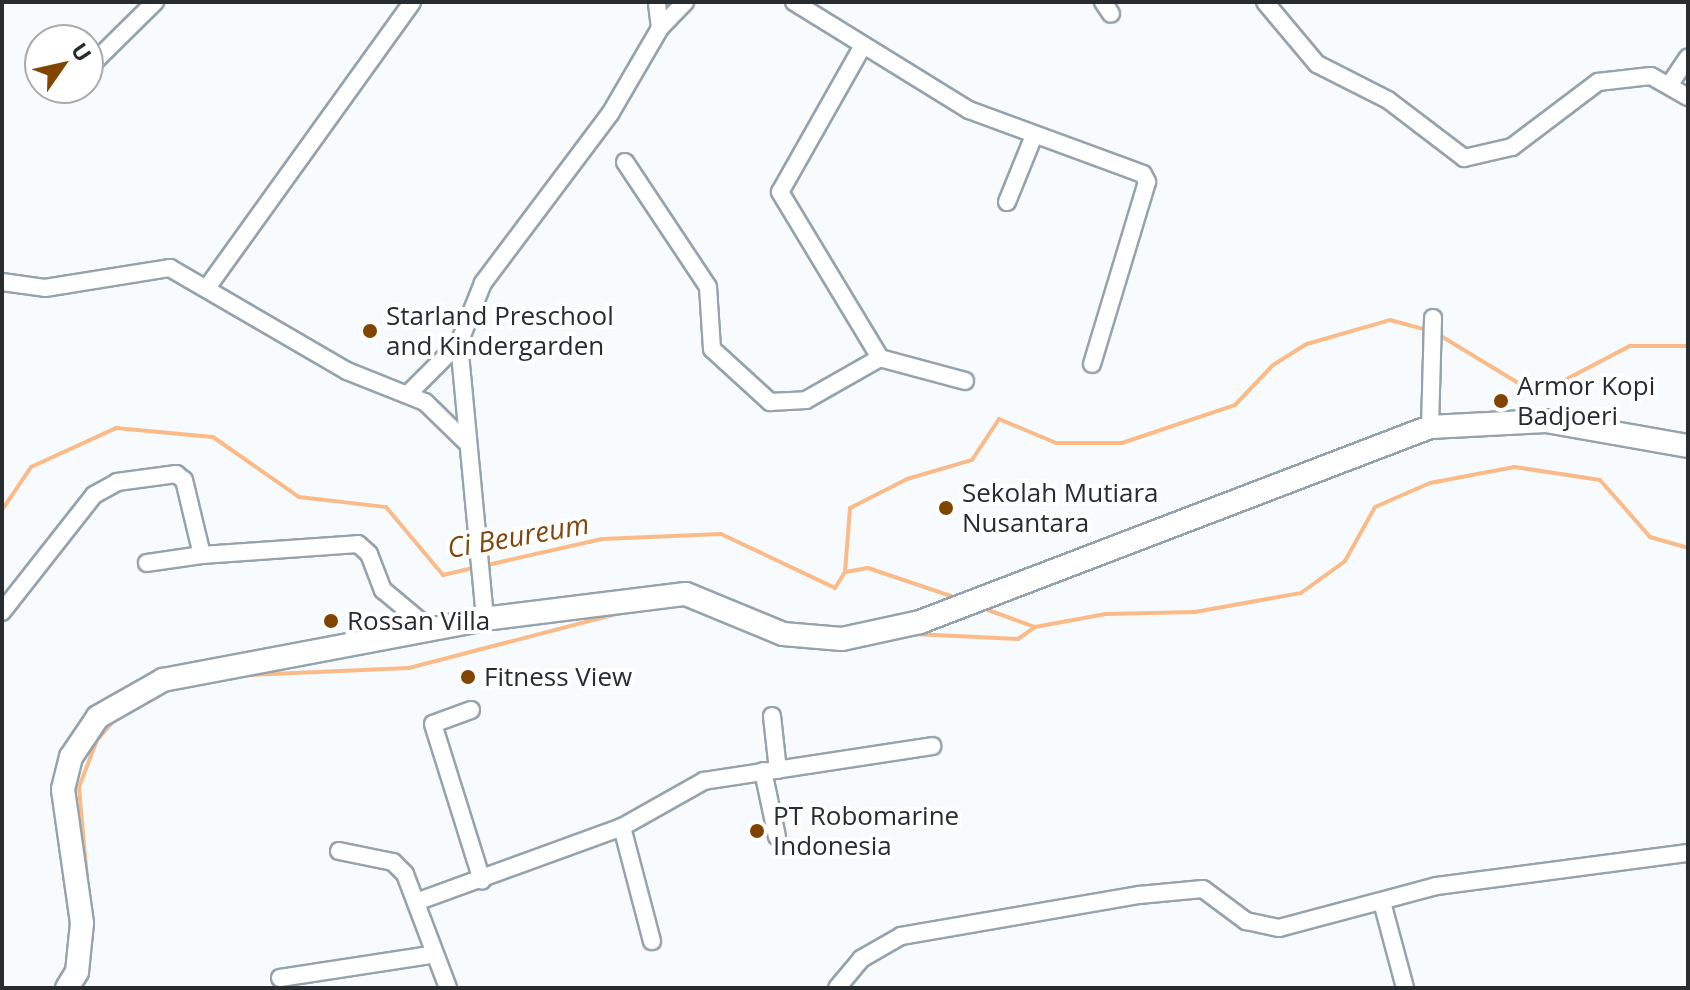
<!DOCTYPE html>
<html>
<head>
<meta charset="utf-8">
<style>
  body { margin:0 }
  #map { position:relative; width:1690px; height:990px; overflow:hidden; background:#f8fbfd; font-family:"Open Sans",sans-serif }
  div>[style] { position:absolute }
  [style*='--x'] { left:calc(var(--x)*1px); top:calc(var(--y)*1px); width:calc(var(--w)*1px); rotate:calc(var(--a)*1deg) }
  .stream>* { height:4px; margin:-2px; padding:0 2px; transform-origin:2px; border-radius:2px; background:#fabb89 }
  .roads { filter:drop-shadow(2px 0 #95a3ad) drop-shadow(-2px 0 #95a3ad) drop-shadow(0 2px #95a3ad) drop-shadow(0 -2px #95a3ad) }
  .street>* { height:16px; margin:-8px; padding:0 8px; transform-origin:8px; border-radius:8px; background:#fff }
  .secondary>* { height:22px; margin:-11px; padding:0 11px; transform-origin:11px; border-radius:11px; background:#fff }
  .dots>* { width:22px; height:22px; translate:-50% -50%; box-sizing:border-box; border:4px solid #fff; border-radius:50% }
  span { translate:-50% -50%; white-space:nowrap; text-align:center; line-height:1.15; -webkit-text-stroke:8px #fff; paint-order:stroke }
  .poi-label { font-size:26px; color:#262c30 }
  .left { translate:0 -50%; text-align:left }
  .water-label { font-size:28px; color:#81470c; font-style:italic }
  .frame { position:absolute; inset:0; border:4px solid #262c30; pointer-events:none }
  .north { position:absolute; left:24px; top:24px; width:80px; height:80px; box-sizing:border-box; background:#fff; border:2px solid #a8abac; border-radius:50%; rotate:56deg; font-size:22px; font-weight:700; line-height:32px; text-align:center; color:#262c30 }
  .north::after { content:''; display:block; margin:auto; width:28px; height:36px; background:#814500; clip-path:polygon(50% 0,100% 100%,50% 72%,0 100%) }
</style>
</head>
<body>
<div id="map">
  <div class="stream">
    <i style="--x:1436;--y:333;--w:102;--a:31.3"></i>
    <i style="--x:1523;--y:386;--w:38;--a:-6"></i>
    <i style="--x:1561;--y:382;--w:78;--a:-27.6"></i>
    <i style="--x:1630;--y:346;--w:58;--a:0"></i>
    <i style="--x:2;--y:510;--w:52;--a:-56"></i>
    <i style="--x:31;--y:467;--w:94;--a:-24.6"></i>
    <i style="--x:116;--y:428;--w:97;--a:5.3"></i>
    <i style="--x:213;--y:437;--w:105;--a:34.9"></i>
    <i style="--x:299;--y:497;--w:88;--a:6.6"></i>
    <i style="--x:386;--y:507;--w:89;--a:50"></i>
    <i style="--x:443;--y:575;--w:32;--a:-13"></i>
    <i style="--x:483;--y:566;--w:122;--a:-12.8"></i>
    <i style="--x:602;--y:539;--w:119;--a:-2.4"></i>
    <i style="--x:721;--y:534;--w:126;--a:25.3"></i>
    <i style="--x:835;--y:588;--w:19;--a:-58"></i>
    <i style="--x:845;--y:572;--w:23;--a:-10"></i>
    <i style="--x:868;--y:568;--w:88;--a:18.6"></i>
    <i style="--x:845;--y:572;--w:64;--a:-85.5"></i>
    <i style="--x:850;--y:508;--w:64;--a:-27"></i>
    <i style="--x:907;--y:479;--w:68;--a:-16.3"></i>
    <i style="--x:972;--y:460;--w:49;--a:-56.6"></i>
    <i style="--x:999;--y:419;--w:62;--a:22.8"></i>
    <i style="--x:1056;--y:443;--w:66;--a:0"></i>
    <i style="--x:1122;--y:443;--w:119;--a:-18.6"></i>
    <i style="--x:1235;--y:405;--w:55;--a:-46.5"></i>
    <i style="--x:1273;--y:365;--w:40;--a:-32"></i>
    <i style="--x:1307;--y:344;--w:86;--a:-16.1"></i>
    <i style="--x:1390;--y:320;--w:38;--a:15"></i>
    <i style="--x:988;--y:610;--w:50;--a:19.9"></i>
    <i style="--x:1035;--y:627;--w:72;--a:-10.4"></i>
    <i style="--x:1106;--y:614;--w:89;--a:-1.3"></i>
    <i style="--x:1195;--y:612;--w:108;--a:-10.2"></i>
    <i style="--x:1301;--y:593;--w:54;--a:-36"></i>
    <i style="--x:1345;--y:561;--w:62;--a:-60.9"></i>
    <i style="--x:1375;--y:507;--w:60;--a:-23.6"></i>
    <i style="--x:1430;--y:483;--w:86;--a:-10.7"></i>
    <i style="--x:1515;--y:467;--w:86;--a:8.7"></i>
    <i style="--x:1600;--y:480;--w:76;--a:48.7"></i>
    <i style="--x:1650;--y:537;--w:40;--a:16"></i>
    <i style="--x:914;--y:634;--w:104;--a:2.8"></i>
    <i style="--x:1018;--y:639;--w:21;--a:-35"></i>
    <i style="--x:249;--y:675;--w:160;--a:-2.5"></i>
    <i style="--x:409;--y:668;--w:218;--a:-14.6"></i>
    <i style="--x:87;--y:879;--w:92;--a:-95"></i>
    <i style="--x:79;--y:787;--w:50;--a:-69"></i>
    <i style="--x:97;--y:740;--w:28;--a:-49"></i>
  </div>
  <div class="roads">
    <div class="street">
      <i style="--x:794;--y:2;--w:206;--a:31.7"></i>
      <i style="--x:969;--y:110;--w:185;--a:20.2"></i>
      <i style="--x:1143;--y:174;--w:9;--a:63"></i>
      <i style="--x:1147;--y:182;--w:190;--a:106.8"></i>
      <i style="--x:1103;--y:2;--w:14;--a:56"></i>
      <i style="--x:1265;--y:2;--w:81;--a:50"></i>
      <i style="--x:1317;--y:64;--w:80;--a:26.9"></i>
      <i style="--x:1388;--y:100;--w:96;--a:37.3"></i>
      <i style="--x:1464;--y:158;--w:49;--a:-12.9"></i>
      <i style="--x:1512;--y:147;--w:108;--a:-37.1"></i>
      <i style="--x:1598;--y:82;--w:53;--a:-6.5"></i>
      <i style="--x:1651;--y:76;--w:43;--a:29.6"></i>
      <i style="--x:660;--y:28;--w:36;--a:-46"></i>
      <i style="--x:861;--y:49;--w:164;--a:119.5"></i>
      <i style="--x:780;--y:192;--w:194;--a:58.9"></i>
      <i style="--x:880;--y:358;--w:88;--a:15.1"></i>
      <i style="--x:88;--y:68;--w:94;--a:-44.6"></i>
      <i style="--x:1670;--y:84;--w:32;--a:-56"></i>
      <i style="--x:625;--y:162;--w:150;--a:56.4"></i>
      <i style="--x:708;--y:287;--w:62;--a:86.3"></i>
      <i style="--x:712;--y:349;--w:79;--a:42.4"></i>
      <i style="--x:770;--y:402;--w:36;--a:-3"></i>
      <i style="--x:806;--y:400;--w:85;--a:-29.6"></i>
      <i style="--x:1007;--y:202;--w:69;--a:-67.9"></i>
      <i style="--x:2;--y:282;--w:43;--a:7.9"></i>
      <i style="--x:45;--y:288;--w:127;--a:-9.1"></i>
      <i style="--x:170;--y:268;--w:205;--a:30.2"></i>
      <i style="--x:347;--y:371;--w:84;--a:21.7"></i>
      <i style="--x:425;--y:402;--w:57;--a:44.3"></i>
      <i style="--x:209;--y:285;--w:348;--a:-54.3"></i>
      <i style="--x:459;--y:343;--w:278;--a:84.6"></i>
      <i style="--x:409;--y:393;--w:71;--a:-45"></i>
      <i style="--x:459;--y:343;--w:65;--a:-68.2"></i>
      <i style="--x:483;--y:283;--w:211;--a:-53.1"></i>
      <i style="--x:610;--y:114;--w:99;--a:-59.8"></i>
      <i style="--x:660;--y:28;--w:26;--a:-97"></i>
      <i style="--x:1430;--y:427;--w:109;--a:-88.4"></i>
      <i style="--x:147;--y:563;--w:56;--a:-8.3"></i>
      <i style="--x:2;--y:612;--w:149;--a:-51.8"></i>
      <i style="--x:94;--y:495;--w:26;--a:-29"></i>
      <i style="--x:117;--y:482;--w:60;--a:-7.7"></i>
      <i style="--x:176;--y:474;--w:10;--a:37"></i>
      <i style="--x:184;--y:480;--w:77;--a:76.5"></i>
      <i style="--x:202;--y:555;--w:156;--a:-4"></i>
      <i style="--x:358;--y:544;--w:15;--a:42"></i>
      <i style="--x:369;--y:554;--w:39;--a:69"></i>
      <i style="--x:383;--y:590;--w:62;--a:39.8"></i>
      <i style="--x:471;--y:710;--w:40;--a:159.8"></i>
      <i style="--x:433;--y:724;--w:164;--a:72.6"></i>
      <i style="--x:772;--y:716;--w:54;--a:83.7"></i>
      <i style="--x:763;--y:771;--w:67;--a:78"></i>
      <i style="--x:622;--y:827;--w:118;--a:75.3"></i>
      <i style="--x:339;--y:851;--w:55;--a:11.5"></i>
      <i style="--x:393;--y:862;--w:17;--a:45"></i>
      <i style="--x:405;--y:874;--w:122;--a:69.3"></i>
      <i style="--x:416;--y:902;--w:219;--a:-20"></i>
      <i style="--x:622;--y:827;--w:94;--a:-29.3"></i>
      <i style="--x:704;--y:781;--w:231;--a:-8.7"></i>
      <i style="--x:1382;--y:902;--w:89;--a:75"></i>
      <i style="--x:280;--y:978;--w:152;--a:-8.7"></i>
      <i style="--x:837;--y:988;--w:38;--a:-50"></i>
      <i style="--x:861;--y:959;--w:46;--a:-29.9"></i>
      <i style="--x:901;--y:936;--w:242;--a:-9.8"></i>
      <i style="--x:1139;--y:895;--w:64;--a:-5.4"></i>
      <i style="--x:1203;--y:889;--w:54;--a:36.7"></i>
      <i style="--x:1246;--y:921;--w:34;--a:12"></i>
      <i style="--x:1279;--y:928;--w:163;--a:-14.9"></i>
      <i style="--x:1437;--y:886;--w:253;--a:-7.5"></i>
    </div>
    <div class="secondary">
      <i style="--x:67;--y:988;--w:19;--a:-58"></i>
      <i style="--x:77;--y:972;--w:49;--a:-84.2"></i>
      <i style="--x:82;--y:923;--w:135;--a:-98.1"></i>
      <i style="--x:63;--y:789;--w:33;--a:-76"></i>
      <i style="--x:71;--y:757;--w:48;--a:-56"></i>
      <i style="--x:98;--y:717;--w:75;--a:-29.6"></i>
      <i style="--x:163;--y:680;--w:335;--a:-10.7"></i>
      <i style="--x:492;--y:618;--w:195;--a:-7.1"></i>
      <i style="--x:686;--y:594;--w:105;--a:22.4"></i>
      <i style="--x:783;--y:634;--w:59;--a:4.8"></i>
      <i style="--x:842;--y:639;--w:80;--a:-12.3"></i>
      <i style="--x:920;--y:622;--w:546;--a:-20.92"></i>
      <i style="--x:1430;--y:427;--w:116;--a:-3"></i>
      <i style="--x:1546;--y:421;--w:144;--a:10"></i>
    </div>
  </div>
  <div class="dots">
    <i style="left:370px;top:331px;background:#814500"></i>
    <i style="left:1501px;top:401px;background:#814500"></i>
    <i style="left:946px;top:508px;background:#814500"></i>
    <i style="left:331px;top:621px;background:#814500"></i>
    <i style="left:468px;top:677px;background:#814500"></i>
    <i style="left:757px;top:831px;background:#814500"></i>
  </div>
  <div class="poi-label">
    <span class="left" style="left:386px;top:331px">Starland Preschool<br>and Kindergarden</span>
    <span class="left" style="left:1517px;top:401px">Armor Kopi<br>Badjoeri</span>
    <span class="left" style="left:962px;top:508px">Sekolah Mutiara<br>Nusantara</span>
    <span class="left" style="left:347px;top:621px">Rossan Villa</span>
    <span class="left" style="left:484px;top:677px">Fitness View</span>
    <span class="left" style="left:773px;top:831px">PT Robomarine<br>Indonesia</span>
  </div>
  <div class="water-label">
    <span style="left:518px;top:535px;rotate:-10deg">Ci Beureum</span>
  </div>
  <div class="frame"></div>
  <div class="north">U</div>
</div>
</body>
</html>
